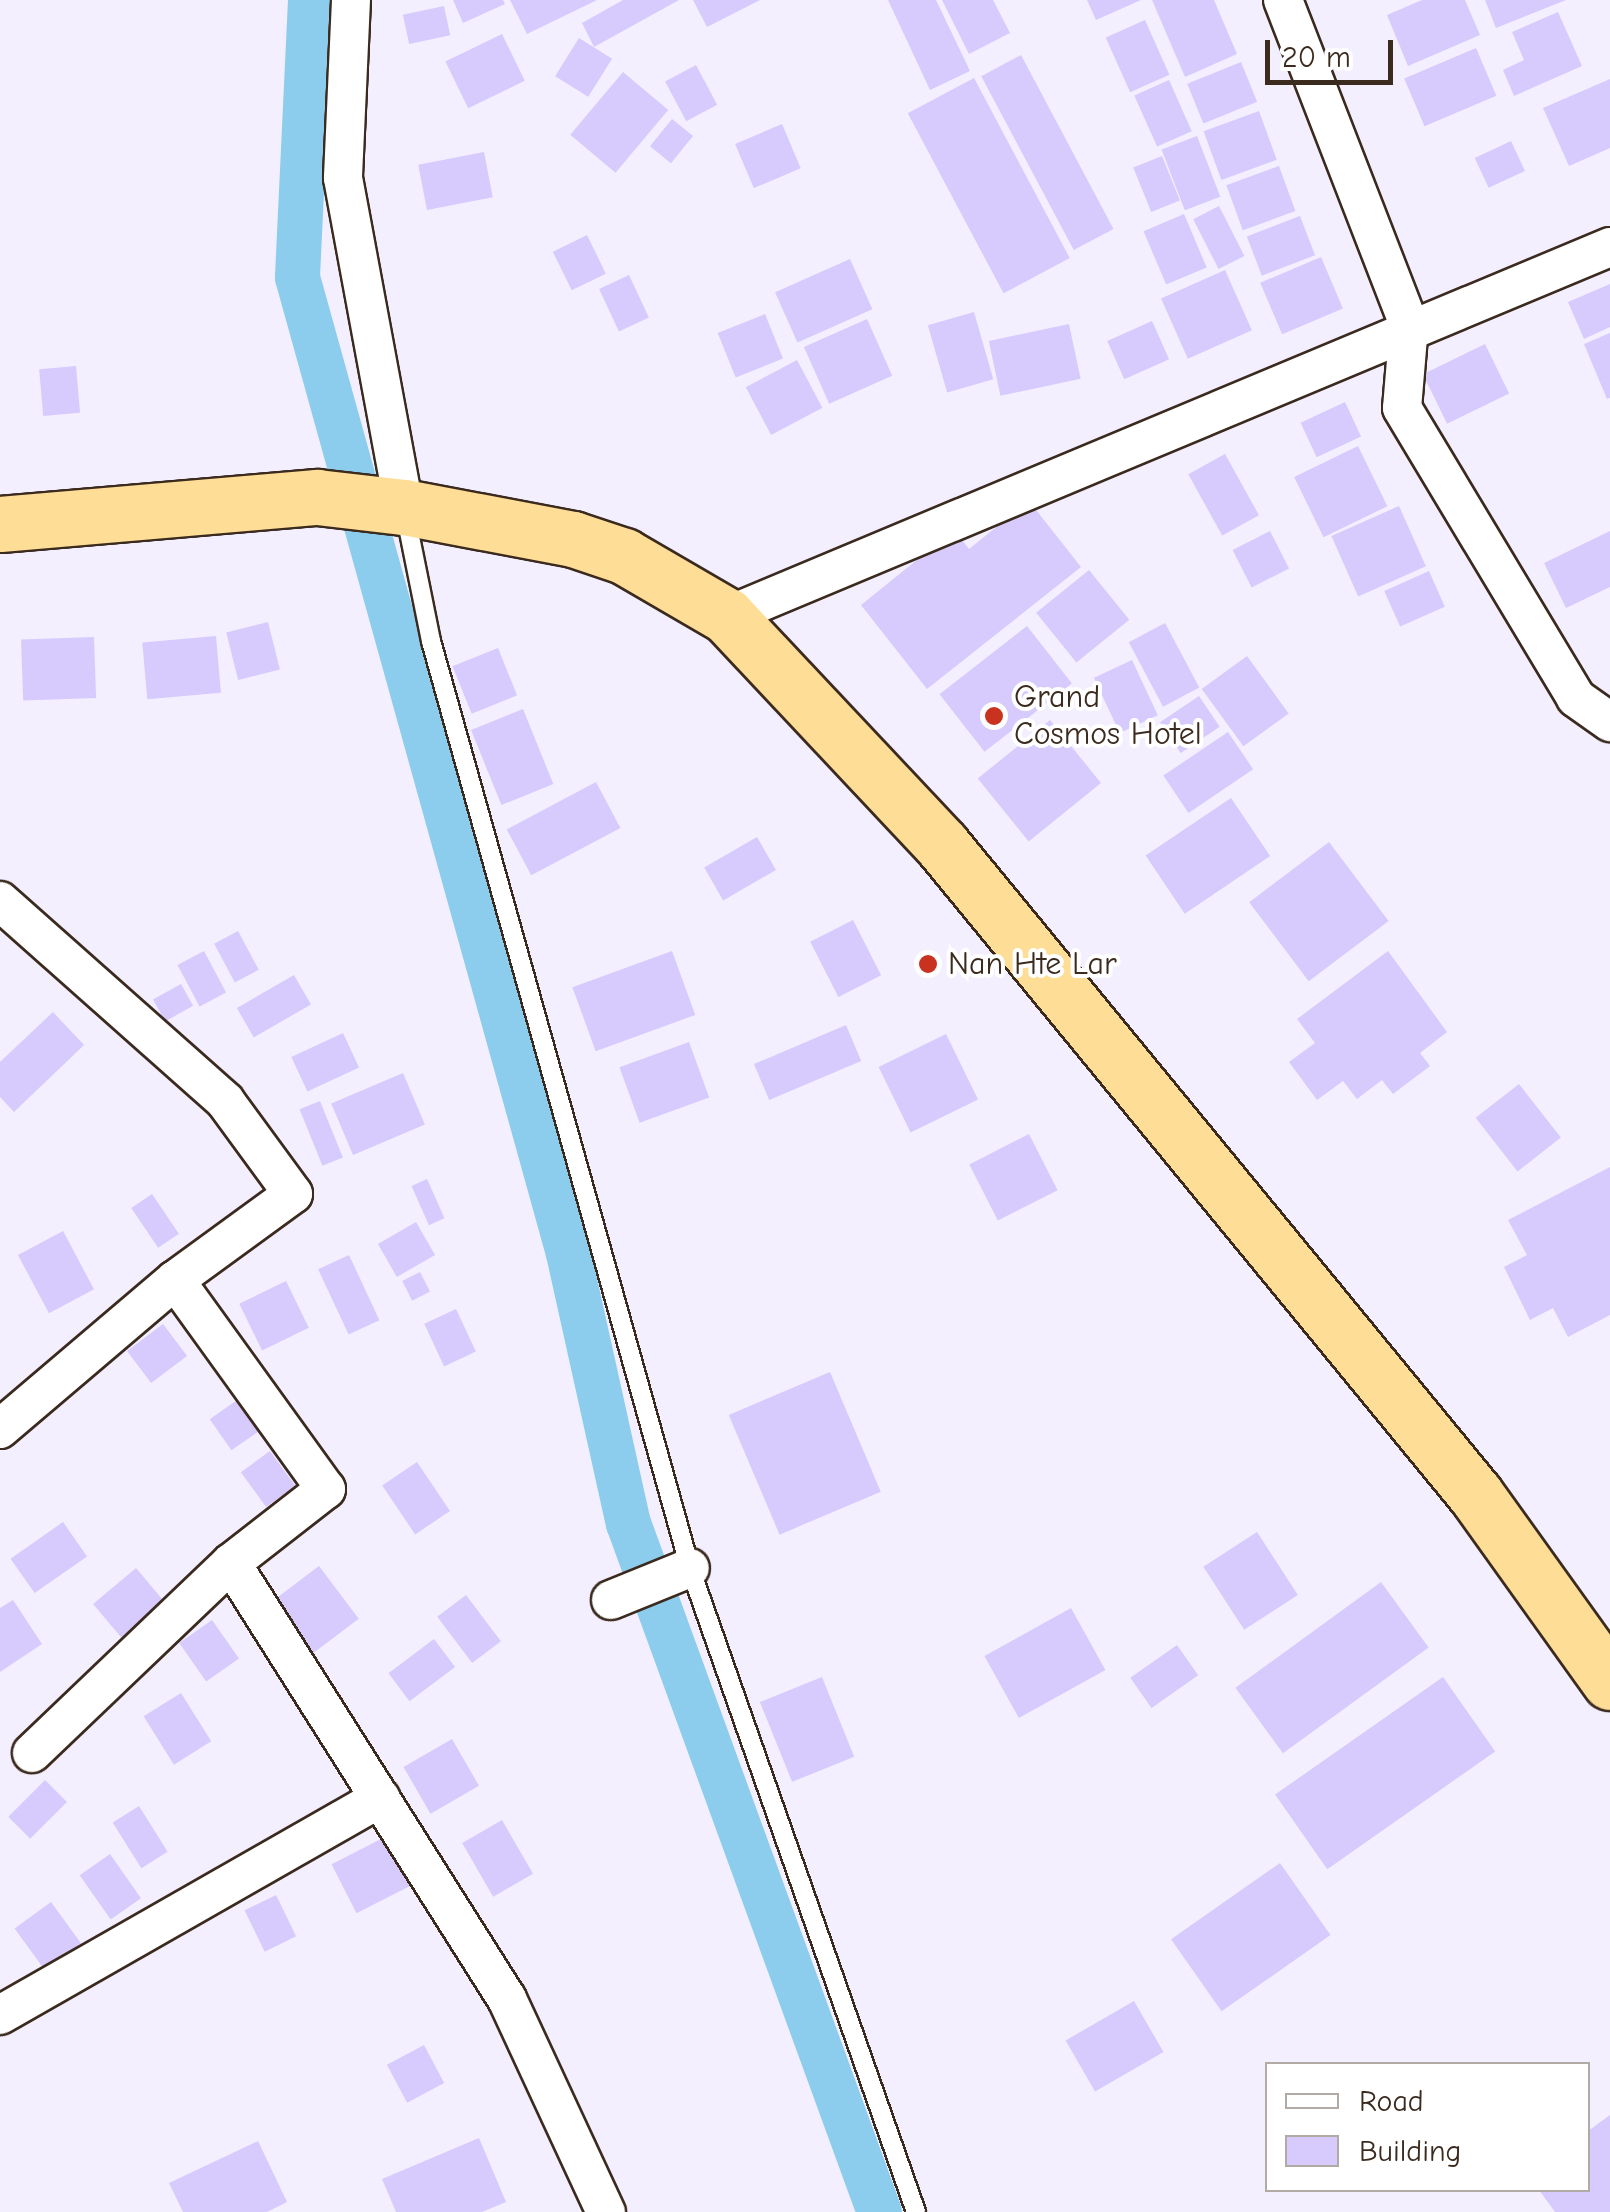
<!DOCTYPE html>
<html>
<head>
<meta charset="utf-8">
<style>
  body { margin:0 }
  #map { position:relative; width:1610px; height:2212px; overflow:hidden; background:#f3effe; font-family:"Comic Neue",sans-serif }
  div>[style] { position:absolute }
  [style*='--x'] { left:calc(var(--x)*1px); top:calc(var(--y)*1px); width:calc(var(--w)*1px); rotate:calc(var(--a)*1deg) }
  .canal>* { height:45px; margin:-22.5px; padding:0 22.5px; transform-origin:22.5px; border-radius:22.5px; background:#8ccced }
  .building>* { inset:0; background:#d7cbfd; transform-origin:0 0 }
  .roads { filter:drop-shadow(2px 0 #3b2a1e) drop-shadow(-2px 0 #3b2a1e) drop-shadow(0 2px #3b2a1e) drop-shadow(0 -2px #3b2a1e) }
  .service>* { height:18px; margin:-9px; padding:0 9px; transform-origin:9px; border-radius:9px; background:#fff }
  .minor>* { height:38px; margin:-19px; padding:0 19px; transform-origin:19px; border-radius:19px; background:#fff }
  .trunk>* { height:55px; margin:-27.5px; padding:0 27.5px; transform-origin:27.5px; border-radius:27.5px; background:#fedd96 }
  .dots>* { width:28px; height:28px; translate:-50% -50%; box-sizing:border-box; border:5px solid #fff; border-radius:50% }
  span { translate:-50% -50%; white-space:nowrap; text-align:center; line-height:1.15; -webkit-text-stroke:8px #fff; paint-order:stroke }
  .poi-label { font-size:32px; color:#3b2a1e }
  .left { translate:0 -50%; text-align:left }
  .legend { position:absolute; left:1265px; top:2062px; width:325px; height:130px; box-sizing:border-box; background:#fff; border:2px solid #b1aaa5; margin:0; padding:12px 18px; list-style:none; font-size:30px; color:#3b2a1e }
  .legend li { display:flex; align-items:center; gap:20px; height:50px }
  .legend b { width:50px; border:2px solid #b1aaa5 }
  .scale { position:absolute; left:1265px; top:40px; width:128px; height:45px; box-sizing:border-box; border:5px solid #3b2a1e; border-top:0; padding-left:12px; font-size:30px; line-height:35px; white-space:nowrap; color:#3b2a1e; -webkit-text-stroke:8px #fff; paint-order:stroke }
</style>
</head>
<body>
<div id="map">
  <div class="canal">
    <i style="--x:310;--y:0;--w:277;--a:92.7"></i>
    <i style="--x:297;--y:277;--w:1013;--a:74.48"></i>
    <i style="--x:568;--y:1253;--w:277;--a:77.5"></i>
    <i style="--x:628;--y:1523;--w:733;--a:69.98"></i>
  </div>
  <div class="building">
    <i style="clip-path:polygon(453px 0,503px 0,505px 4px,463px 23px)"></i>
    <i style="clip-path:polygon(510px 0,597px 0,527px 34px)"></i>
    <i style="clip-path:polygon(623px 0,679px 0,594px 47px,582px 23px)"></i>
    <i style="clip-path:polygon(693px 0,760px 0,707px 27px)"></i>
    <i style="clip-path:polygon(888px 0,936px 0,970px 71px,930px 90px)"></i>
    <i style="clip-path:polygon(942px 0,993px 0,1010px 33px,969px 54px)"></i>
    <i style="clip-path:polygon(1087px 0,1141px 0,1096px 20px)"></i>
    <i style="clip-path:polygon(1152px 0,1214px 0,1237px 54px,1185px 77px)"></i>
    <i style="clip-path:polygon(1422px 0,1465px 0,1480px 35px,1408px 66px,1387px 15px)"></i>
    <i style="clip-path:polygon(1485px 0,1566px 0,1496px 28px)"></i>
    <i style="left:444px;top:6px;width:30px;height:42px;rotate:78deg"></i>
    <i style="clip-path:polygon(1558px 12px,1582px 66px,1514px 96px,1503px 70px,1524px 60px,1512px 32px)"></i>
    <i style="left:1145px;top:20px;width:60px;height:43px;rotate:66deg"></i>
    <i style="left:502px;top:34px;width:52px;height:63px;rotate:64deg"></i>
    <i style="left:579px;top:38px;width:39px;height:45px;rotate:32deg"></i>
    <i style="left:1476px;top:48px;width:52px;height:78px;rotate:67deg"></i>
    <i style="left:1021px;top:55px;width:197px;height:45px;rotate:62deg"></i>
    <i style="left:1241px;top:62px;width:43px;height:58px;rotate:68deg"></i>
    <i style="left:696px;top:65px;width:45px;height:35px;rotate:62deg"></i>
    <i style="left:623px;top:72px;width:59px;height:82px;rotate:40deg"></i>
    <i style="left:974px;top:78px;width:204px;height:75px;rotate:62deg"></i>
    <i style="clip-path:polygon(1610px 79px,1610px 148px,1569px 166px,1543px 108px)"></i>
    <i style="left:1169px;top:80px;width:56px;height:38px;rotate:66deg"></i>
    <i style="left:1259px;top:111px;width:52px;height:59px;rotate:70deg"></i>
    <i style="left:672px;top:119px;width:27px;height:35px;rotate:39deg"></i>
    <i style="left:782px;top:124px;width:48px;height:51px;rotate:67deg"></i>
    <i style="left:1197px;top:136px;width:65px;height:38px;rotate:69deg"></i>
    <i style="left:1511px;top:141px;width:33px;height:40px;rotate:65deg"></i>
    <i style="left:484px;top:152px;width:46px;height:67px;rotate:79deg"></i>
    <i style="left:1162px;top:156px;width:48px;height:31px;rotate:68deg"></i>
    <i style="left:1279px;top:166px;width:48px;height:56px;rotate:70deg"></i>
    <i style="left:1219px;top:206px;width:56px;height:29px;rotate:63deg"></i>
    <i style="left:1184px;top:214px;width:58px;height:44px;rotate:67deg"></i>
    <i style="left:1300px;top:216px;width:42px;height:57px;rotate:69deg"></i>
    <i style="left:587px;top:235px;width:43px;height:38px;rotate:64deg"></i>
    <i style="left:1321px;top:257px;width:56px;height:66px;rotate:67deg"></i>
    <i style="left:850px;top:259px;width:55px;height:82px;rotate:66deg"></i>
    <i style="left:1225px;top:270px;width:66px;height:70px;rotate:66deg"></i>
    <i style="left:629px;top:275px;width:47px;height:33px;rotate:65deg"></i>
    <i style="clip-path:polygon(1610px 284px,1610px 327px,1584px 339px,1568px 302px)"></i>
    <i style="left:974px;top:312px;width:70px;height:48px;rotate:74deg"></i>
    <i style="left:765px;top:314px;width:48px;height:51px;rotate:68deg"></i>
    <i style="left:867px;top:319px;width:62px;height:69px;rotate:66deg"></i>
    <i style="left:1152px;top:321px;width:42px;height:49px;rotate:66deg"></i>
    <i style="left:1069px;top:324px;width:56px;height:82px;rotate:78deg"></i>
    <i style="clip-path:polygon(1610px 333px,1610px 398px,1607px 399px,1584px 344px)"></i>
    <i style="left:1485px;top:344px;width:55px;height:69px;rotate:64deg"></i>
    <i style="left:797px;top:360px;width:54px;height:58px;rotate:62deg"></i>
    <i style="left:76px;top:366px;width:47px;height:37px;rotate:85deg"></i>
    <i style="left:1345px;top:402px;width:38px;height:49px;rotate:65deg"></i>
    <i style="left:1358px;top:446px;width:67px;height:71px;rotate:64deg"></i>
    <i style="left:1225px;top:454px;width:70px;height:42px;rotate:61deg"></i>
    <i style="clip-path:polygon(1029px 501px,1081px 567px,927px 689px,861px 605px,954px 530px,969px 549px)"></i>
    <i style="left:1399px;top:506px;width:66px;height:74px;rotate:66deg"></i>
    <i style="left:1270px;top:531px;width:42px;height:42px;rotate:63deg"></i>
    <i style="clip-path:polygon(1610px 531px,1610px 587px,1566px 608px,1544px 563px)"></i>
    <i style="left:1089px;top:570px;width:64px;height:68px;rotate:51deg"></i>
    <i style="left:1429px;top:571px;width:39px;height:49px;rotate:66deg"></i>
    <i style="left:268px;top:622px;width:49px;height:43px;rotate:76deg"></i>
    <i style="left:1165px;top:623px;width:73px;height:41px;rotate:62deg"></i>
    <i style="left:1027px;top:626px;width:73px;height:111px;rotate:52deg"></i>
    <i style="left:216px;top:636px;width:57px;height:74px;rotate:85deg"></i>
    <i style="left:94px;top:637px;width:61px;height:73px;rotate:88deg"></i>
    <i style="left:498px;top:648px;width:51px;height:49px;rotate:68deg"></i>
    <i style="left:1247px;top:656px;width:71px;height:56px;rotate:54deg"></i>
    <i style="left:1132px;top:660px;width:61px;height:42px;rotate:65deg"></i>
    <i style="left:1199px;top:696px;width:37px;height:47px;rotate:56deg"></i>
    <i style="left:523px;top:709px;width:81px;height:56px;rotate:68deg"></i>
    <i style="left:1050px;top:720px;width:81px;height:93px;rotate:51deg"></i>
    <i style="left:1228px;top:732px;width:45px;height:78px;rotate:56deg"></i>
    <i style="left:596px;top:782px;width:52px;height:101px;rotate:62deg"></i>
    <i style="left:1231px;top:798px;width:70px;height:103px;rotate:56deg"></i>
    <i style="left:757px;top:837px;width:38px;height:61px;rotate:60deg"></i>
    <i style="left:1329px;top:842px;width:99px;height:100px;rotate:53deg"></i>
    <i style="left:853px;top:920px;width:62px;height:48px;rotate:63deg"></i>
    <i style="left:238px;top:931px;width:44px;height:27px;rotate:62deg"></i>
    <i style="left:204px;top:951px;width:47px;height:30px;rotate:62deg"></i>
    <i style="left:672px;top:951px;width:68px;height:106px;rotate:70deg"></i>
    <i style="clip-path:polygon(1388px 951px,1447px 1032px,1420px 1053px,1430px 1066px,1393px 1094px,1382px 1080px,1357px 1099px,1343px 1081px,1317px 1100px,1289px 1062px,1315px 1043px,1297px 1019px)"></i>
    <i style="left:294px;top:975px;width:34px;height:66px;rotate:60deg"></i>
    <i style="left:181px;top:984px;width:25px;height:32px;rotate:61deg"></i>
    <i style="clip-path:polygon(53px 1012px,84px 1045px,14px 1112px,0 1097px,0 1062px)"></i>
    <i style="left:846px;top:1025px;width:39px;height:100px;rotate:67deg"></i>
    <i style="left:343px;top:1033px;width:38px;height:57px;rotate:65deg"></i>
    <i style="left:946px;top:1034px;width:73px;height:75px;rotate:64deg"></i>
    <i style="left:689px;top:1042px;width:59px;height:74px;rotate:70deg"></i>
    <i style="left:403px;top:1073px;width:56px;height:78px;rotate:67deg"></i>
    <i style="left:1519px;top:1084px;width:68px;height:55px;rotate:52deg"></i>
    <i style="left:320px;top:1101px;width:61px;height:22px;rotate:68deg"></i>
    <i style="left:1029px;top:1134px;width:63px;height:67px;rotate:63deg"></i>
    <i style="clip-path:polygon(1610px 1167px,1610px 1315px,1568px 1337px,1553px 1308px,1530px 1320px,1504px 1267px,1527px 1255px,1508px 1220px)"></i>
    <i style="left:427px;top:1179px;width:43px;height:17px;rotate:66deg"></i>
    <i style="left:152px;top:1194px;width:48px;height:25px;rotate:56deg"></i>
    <i style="left:416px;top:1222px;width:38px;height:44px;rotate:60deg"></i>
    <i style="left:63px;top:1231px;width:66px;height:51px;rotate:62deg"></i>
    <i style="left:349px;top:1255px;width:72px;height:34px;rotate:65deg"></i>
    <i style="left:420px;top:1272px;width:22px;height:20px;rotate:63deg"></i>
    <i style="left:286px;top:1281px;width:52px;height:52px;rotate:64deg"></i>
    <i style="left:456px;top:1309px;width:47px;height:35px;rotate:65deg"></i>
    <i style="left:163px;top:1324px;width:40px;height:45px;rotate:53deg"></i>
    <i style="left:830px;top:1372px;width:130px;height:110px;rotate:67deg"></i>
    <i style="left:240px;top:1398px;width:38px;height:37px;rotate:55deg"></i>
    <i style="left:270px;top:1451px;width:43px;height:36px;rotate:54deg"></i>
    <i style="left:417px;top:1462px;width:59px;height:42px;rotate:56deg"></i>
    <i style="left:63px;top:1522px;width:42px;height:64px;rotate:55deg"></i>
    <i style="left:1257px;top:1532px;width:75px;height:64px;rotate:57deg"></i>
    <i style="left:319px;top:1566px;width:66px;height:61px;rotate:53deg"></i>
    <i style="left:136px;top:1568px;width:51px;height:56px;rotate:50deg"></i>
    <i style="left:1381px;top:1582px;width:81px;height:180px;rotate:54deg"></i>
    <i style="left:466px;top:1595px;width:58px;height:36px;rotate:53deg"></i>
    <i style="clip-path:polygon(13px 1600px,42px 1644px,0 1672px,0 1608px)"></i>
    <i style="left:1071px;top:1608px;width:71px;height:99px;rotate:61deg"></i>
    <i style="left:212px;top:1620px;width:47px;height:40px;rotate:55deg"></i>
    <i style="left:434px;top:1639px;width:35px;height:57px;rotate:53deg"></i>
    <i style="left:1177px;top:1645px;width:37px;height:57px;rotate:55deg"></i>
    <i style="left:822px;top:1677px;width:86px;height:67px;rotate:68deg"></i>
    <i style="left:1443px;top:1677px;width:91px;height:205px;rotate:55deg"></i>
    <i style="left:181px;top:1693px;width:57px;height:44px;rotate:58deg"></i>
    <i style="left:452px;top:1739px;width:54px;height:56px;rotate:60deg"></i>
    <i style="left:45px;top:1780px;width:31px;height:52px;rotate:45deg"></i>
    <i style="left:139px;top:1806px;width:54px;height:31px;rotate:58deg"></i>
    <i style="left:502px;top:1820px;width:62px;height:46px;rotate:60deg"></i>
    <i style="left:385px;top:1837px;width:55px;height:60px;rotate:63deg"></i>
    <i style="left:110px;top:1854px;width:54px;height:37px;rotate:55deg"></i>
    <i style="left:1280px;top:1863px;width:88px;height:133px;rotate:55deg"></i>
    <i style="left:276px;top:1895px;width:46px;height:35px;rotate:64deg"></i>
    <i style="left:51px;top:1902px;width:51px;height:45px;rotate:54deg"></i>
    <i style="left:1134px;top:2001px;width:59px;height:79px;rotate:60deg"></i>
    <i style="left:424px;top:2045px;width:43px;height:42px;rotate:62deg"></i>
    <i style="clip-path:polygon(1610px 2115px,1610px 2212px,1555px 2212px,1539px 2190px,1588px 2190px,1588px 2131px)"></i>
    <i style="clip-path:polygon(479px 2138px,506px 2202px,482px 2212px,396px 2212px,382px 2179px)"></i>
    <i style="clip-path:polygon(258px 2141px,287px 2202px,267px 2212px,183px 2212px,169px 2183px)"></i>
  </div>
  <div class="roads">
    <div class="service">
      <i style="--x:405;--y:512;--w:132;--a:78.6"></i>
      <i style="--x:431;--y:641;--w:963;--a:74.39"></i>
      <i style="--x:690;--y:1568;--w:683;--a:70.66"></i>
    </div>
    <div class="minor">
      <i style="--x:351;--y:0;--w:178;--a:92.6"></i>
      <i style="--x:343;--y:178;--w:335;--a:79.5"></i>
      <i style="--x:1283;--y:0;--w:349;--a:68.8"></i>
      <i style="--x:1409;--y:325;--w:83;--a:94.8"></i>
      <i style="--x:1402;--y:408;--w:338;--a:59"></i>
      <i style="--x:1576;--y:698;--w:42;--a:35.2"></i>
      <i style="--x:727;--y:616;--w:957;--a:-22.68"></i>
      <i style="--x:0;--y:901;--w:301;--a:41.6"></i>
      <i style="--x:225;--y:1101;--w:115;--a:53.8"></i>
      <i style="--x:293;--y:1194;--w:146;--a:143.9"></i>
      <i style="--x:175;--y:1280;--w:230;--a:139.6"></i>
      <i style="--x:175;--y:1280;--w:258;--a:54.2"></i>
      <i style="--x:326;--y:1489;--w:120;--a:142.1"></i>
      <i style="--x:231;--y:1563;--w:516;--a:57.67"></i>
      <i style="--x:507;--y:1999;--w:235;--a:65.1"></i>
      <i style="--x:611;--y:1600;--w:85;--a:-22.1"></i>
      <i style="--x:32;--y:1753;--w:275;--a:-43.7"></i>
      <i style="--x:0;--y:2015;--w:438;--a:-29.7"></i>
    </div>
    <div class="trunk">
      <i style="--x:0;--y:524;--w:318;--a:-4.9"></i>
      <i style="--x:317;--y:497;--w:88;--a:6.6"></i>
      <i style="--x:404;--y:507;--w:172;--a:10.7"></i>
      <i style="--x:573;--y:539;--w:54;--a:18.4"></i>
      <i style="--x:624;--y:556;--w:119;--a:30.2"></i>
      <i style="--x:727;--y:616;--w:314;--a:46.8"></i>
      <i style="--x:942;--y:845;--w:841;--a:50.6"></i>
      <i style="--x:1476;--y:1495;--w:230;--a:54.4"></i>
    </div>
  </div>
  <div class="dots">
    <i style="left:994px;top:716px;background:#c8321e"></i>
    <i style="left:928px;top:964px;background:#c8321e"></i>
  </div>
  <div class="poi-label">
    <span class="left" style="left:1014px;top:716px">Grand<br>Cosmos Hotel</span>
    <span class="left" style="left:948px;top:964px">Nan Hte Lar</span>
  </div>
  <ul class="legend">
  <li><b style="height:12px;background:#fff"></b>Road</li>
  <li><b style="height:28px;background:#d7cbfd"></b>Building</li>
  </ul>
  <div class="scale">20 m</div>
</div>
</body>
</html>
